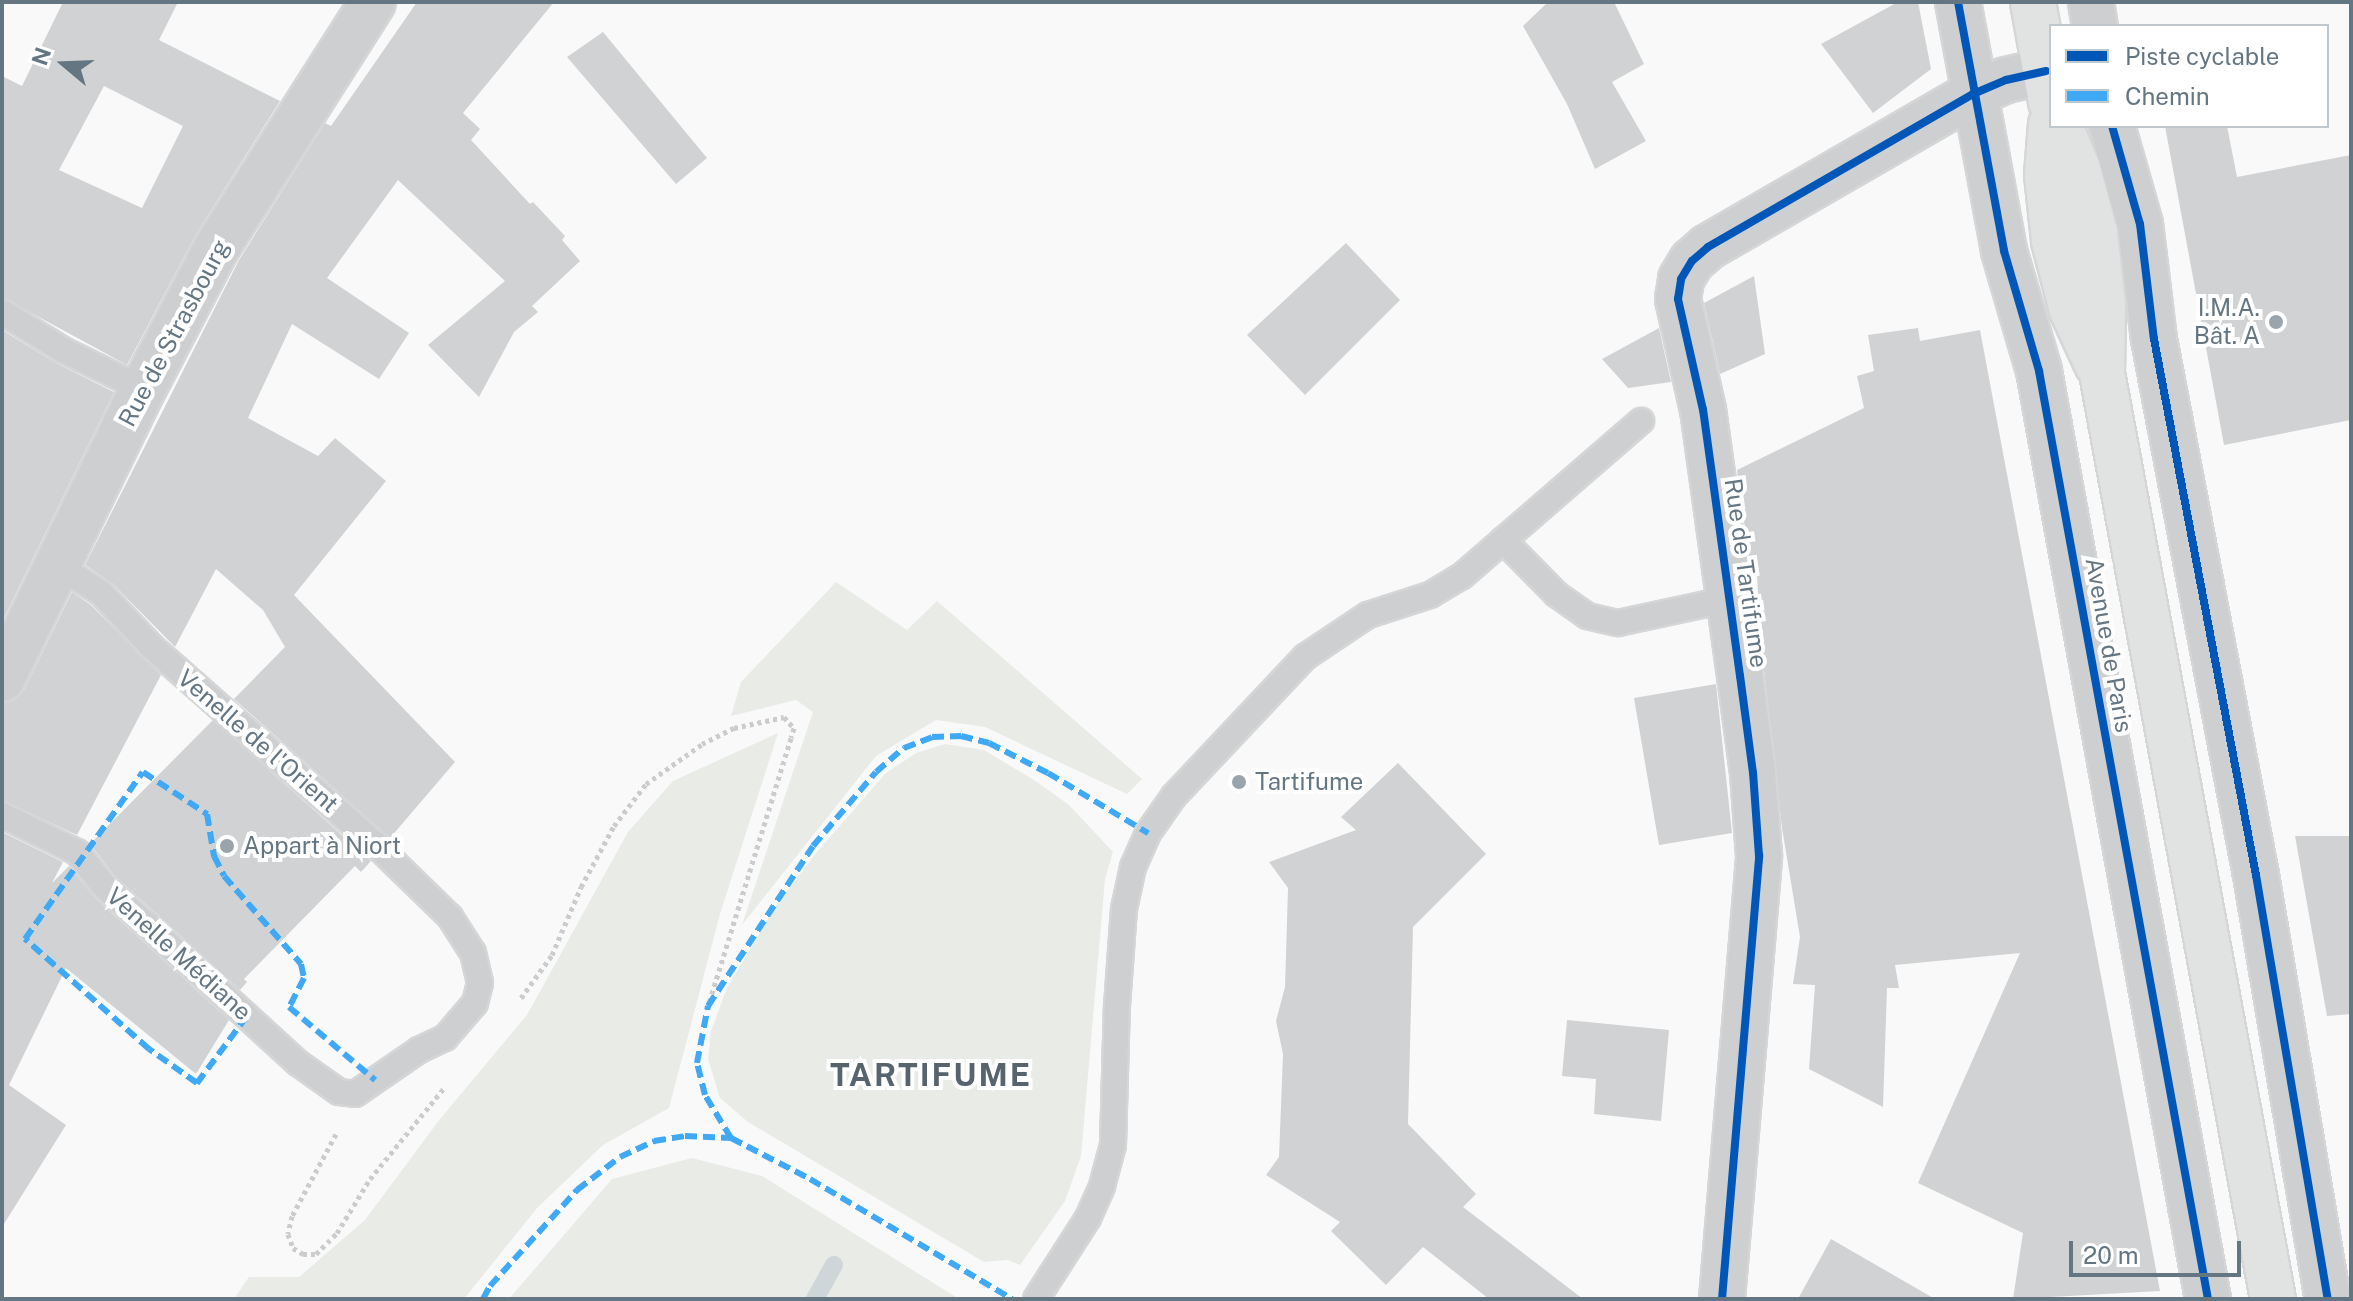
<!DOCTYPE html>
<html>
<head>
<meta charset="utf-8">
<style>
  body { margin:0 }
  #map { position:relative; width:2353px; height:1301px; overflow:hidden; background:#f9f9f9; font-family:"Public Sans",sans-serif }
  div>[style] { position:absolute }
  [style*='--x'] { left:calc(var(--x)*1px); top:calc(var(--y)*1px); width:calc(var(--w)*1px); rotate:calc(var(--a)*1deg) }
  .green>* { inset:0; background:#e8ebe6 }
  .stream>* { height:18px; margin:-9px; padding:0 9px; transform-origin:9px; border-radius:9px; background:#ced6d9 }
  .building>* { inset:0; background:#d0d2d3 }
  .path>* { height:5px; margin-top:-2.5px; transform-origin:0; background:repeating-linear-gradient(90deg,#cbcccd 0 4px,transparent 0 8px) }
  .roads { filter:drop-shadow(2px 0 #d5d6d7) drop-shadow(-2px 0 #d5d6d7) drop-shadow(0 2px #d5d6d7) drop-shadow(0 -2px #d5d6d7) }
  .service>* { height:24px; margin:-12px; padding:0 12px; transform-origin:12px; border-radius:12px; background:#cecfd0 }
  .minor>* { height:44px; margin:-22px; padding:0 22px; transform-origin:22px; border-radius:22px; background:#cecfd0 }
  .tertiary>* { height:44px; margin:-22px; padding:0 22px; transform-origin:22px; border-radius:22px; background:#cecfd0 }
  .secondary>* { height:44px; margin:-22px; padding:0 22px; transform-origin:22px; border-radius:22px; background:#e1e2e2 }
  .quiet>* { height:6px; margin-top:-3px; transform-origin:0; background:repeating-linear-gradient(90deg,#3fa9f5 0 12px,transparent 0 18px) }
  .cycleway>* { height:8px; margin:-4px; padding:0 4px; transform-origin:4px; border-radius:4px; background:#0057b8 }
  .dots>* { width:22px; height:22px; translate:-50% -50%; box-sizing:border-box; border:4px solid #fff; border-radius:50% }
  span { translate:-50% -50%; white-space:nowrap; text-align:center; line-height:1.15; -webkit-text-stroke:8px #fff; paint-order:stroke }
  .poi-label { font-size:24px; color:#657683 }
  .right { translate:-100% -50%; text-align:right }
  .left { translate:0 -50%; text-align:left }
  .street-label { font-size:24px; color:#657683 }
  .district-label { font-size:32px; color:#57646e; font-weight:700; letter-spacing:2px }
  .frame { position:absolute; inset:0; border:4px solid #657683; pointer-events:none }
  .legend { position:absolute; left:2049px; top:24px; width:280px; height:104px; box-sizing:border-box; background:#fff; border:2px solid #c1c8cd; margin:0; padding:10px 14px; list-style:none; font-size:24px; color:#657683 }
  .legend li { display:flex; align-items:center; gap:16px; height:40px }
  .legend b { width:40px; border:2px solid #c1c8cd }
  .north { position:absolute; left:24px; top:24px; width:80px; height:80px; -webkit-text-stroke:6px #fff; paint-order:stroke; rotate:289deg; font-size:22px; font-weight:700; line-height:32px; text-align:center; color:#657683 }
  .north::after { content:''; display:block; margin:auto; width:28px; height:36px; background:#657683; clip-path:polygon(50% 0,100% 100%,50% 72%,0 100%) }
  .scale { position:absolute; left:2069px; top:1241px; width:172px; height:36px; box-sizing:border-box; border:4px solid #657683; border-top:0; padding-left:10px; font-size:24px; line-height:28px; white-space:nowrap; color:#657683; -webkit-text-stroke:6px #fff; paint-order:stroke }
</style>
</head>
<body>
<div id="map">
  <div class="green">
    <div style="clip-path:polygon(836px 582px,907px 630px,937px 601px,1142px 779px,1127px 794px,985px 727px,936px 720px,876px 756px,742px 925px,813px 712px,796px 700px,731px 716px,741px 682px)"></div>
    <div style="clip-path:polygon(778px 733px,720px 914px,669px 1108px,603px 1145px,537px 1208px,464px 1299px,234px 1299px,249px 1277px,299px 1277px,365px 1220px,440px 1119px,527px 1015px,628px 832px,673px 781px)"></div>
    <div style="clip-path:polygon(945px 744px,984px 750px,1037px 782px,1069px 805px,1113px 852px,1105px 879px,1081px 1156px,1065px 1201px,1020px 1265px,1008px 1260px,984px 1262px,748px 1122px,720px 1098px,708px 1059px,711px 1031px,727px 988px,777px 904px,817px 852px,886px 773px,916px 753px)"></div>
    <div style="clip-path:polygon(692px 1158px,762px 1176px,959px 1299px,509px 1299px,612px 1179px)"></div>
  </div>
  <div class="stream">
    <div style="--x:815;--y:1299;--w:39;--a:-61"></div>
  </div>
  <div class="building">
    <div style="clip-path:polygon(evenodd,63px 2px,178px 2px,159px 40px,280px 101px,196px 234px,127px 365px,2px 297px,2px 76px,22px 86px,63px 2px,104px 86px,183px 126px,142px 208px,59px 170px,104px 86px)"></div>
    <div style="clip-path:polygon(417px 2px,554px 2px,463px 113px,480px 129px,471px 140px,530px 204px,533px 202px,565px 236px,562px 240px,580px 261px,532px 306px,518px 292px,538px 312px,514px 332px,479px 397px,428px 345px,505px 281px,398px 180px,327px 278px,409px 333px,379px 379px,292px 324px,248px 418px,318px 456px,335px 438px,386px 481px,294px 595px,455px 762px,390px 838px,234px 699px,285px 647px,263px 610px,216px 569px,175px 647px,112px 583px,85px 565px,239px 260px,325px 123px,331px 126px)"></div>
    <div style="clip-path:polygon(1548px 2px,1614px 2px,1644px 64px,1612px 82px,1646px 141px,1595px 169px,1567px 104px,1523px 26px)"></div>
    <div style="clip-path:polygon(1898px 2px,1918px 2px,1931px 69px,1873px 113px,1821px 44px)"></div>
    <div style="clip-path:polygon(603px 32px,707px 158px,676px 184px,567px 57px)"></div>
    <div style="clip-path:polygon(2165px 126px,2227px 126px,2237px 177px,2351px 155px,2351px 420px,2224px 445px)"></div>
    <div style="clip-path:polygon(1346px 243px,1400px 300px,1305px 395px,1247px 335px)"></div>
    <div style="clip-path:polygon(1754px 276px,1765px 354px,1720px 374px,1704px 303px)"></div>
    <div style="clip-path:polygon(1659px 328px,1671px 382px,1628px 388px,1602px 359px)"></div>
    <div style="clip-path:polygon(1918px 328px,1920px 341px,1980px 330px,2160px 1291px,2013px 1299px,2023px 1233px,1918px 1183px,2020px 953px,1895px 965px,1899px 988px,1887px 988px,1883px 1107px,1809px 1069px,1815px 985px,1793px 984px,1800px 937px,1782px 828px,1760px 635px,1757px 574px,1751px 572px,1737px 470px,1864px 408px,1857px 376px,1874px 371px,1868px 335px)"></div>
    <div style="clip-path:polygon(2px 330px,56px 363px,114px 392px,2px 622px)"></div>
    <div style="clip-path:polygon(72px 592px,91px 605px,161px 675px,77px 835px,2px 800px,2px 704px,15px 700px,24px 690px)"></div>
    <div style="clip-path:polygon(1716px 684px,1732px 833px,1659px 845px,1634px 698px)"></div>
    <div style="clip-path:polygon(213px 720px,371px 861px,361px 872px,355px 866px,244px 979px,247px 982px,240px 990px,114px 875px,90px 844px)"></div>
    <div style="clip-path:polygon(1398px 763px,1486px 854px,1413px 927px,1408px 1124px,1476px 1194px,1463px 1207px,1583px 1299px,1489px 1299px,1423px 1247px,1386px 1285px,1331px 1231px,1340px 1222px,1266px 1175px,1279px 1157px,1283px 1054px,1276px 1021px,1285px 987px,1288px 888px,1269px 862px,1356px 830px,1341px 817px)"></div>
    <div style="clip-path:polygon(2px 832px,63px 862px,52px 883px,69px 866px,93px 896px,229px 1020px,196px 1074px,66px 968px,9px 1085px,66px 1125px,2px 1227px)"></div>
    <div style="clip-path:polygon(2295px 836px,2351px 836px,2351px 1014px,2327px 1016px)"></div>
    <div style="clip-path:polygon(1567px 1020px,1669px 1030px,1661px 1121px,1594px 1114px,1596px 1079px,1562px 1076px)"></div>
    <div style="clip-path:polygon(1831px 1239px,1935px 1299px,1798px 1299px)"></div>
  </div>
  <div class="path">
    <div style="--x:521;--y:998;--w:53;--a:-54.2"></div>
    <div style="--x:552;--y:955;--w:74;--a:-66.9"></div>
    <div style="--x:581;--y:887;--w:69;--a:-61.6"></div>
    <div style="--x:614;--y:826;--w:53;--a:-52.7"></div>
    <div style="--x:646;--y:784;--w:69;--a:-35.5"></div>
    <div style="--x:702;--y:744;--w:36;--a:-27"></div>
    <div style="--x:734;--y:728;--w:51;--a:-12.4"></div>
    <div style="--x:784;--y:717;--w:15;--a:48"></div>
    <div style="--x:794;--y:728;--w:10;--a:107"></div>
    <div style="--x:791;--y:738;--w:281;--a:107.2"></div>
    <div style="--x:336;--y:1134;--w:93;--a:118.2"></div>
    <div style="--x:292;--y:1216;--w:18;--a:103"></div>
    <div style="--x:288;--y:1234;--w:15;--a:70"></div>
    <div style="--x:293;--y:1248;--w:12;--a:31"></div>
    <div style="--x:303;--y:1254;--w:13;--a:0"></div>
    <div style="--x:316;--y:1254;--w:30;--a:-45"></div>
    <div style="--x:337;--y:1233;--w:63;--a:-58.6"></div>
    <div style="--x:370;--y:1179;--w:117;--a:-50.9"></div>
  </div>
  <div class="roads">
    <div class="service">
      <div style="--x:2;--y:312;--w:72;--a:31.9"></div>
      <div style="--x:63;--y:350;--w:89;--a:26"></div>
      <div style="--x:1503;--y:540;--w:76;--a:45.5"></div>
      <div style="--x:1556;--y:594;--w:38;--a:35"></div>
      <div style="--x:1587;--y:616;--w:32;--a:13"></div>
      <div style="--x:1618;--y:623;--w:114;--a:-12.2"></div>
      <div style="--x:2;--y:815;--w:84;--a:26.3"></div>
      <div style="--x:77;--y:852;--w:42;--a:51.8"></div>
      <div style="--x:103;--y:885;--w:264;--a:42.4"></div>
      <div style="--x:298;--y:1063;--w:50;--a:35.3"></div>
      <div style="--x:339;--y:1092;--w:16;--a:7"></div>
      <div style="--x:355;--y:1094;--w:78;--a:-34.5"></div>
      <div style="--x:419;--y:1050;--w:29;--a:-25"></div>
      <div style="--x:445;--y:1038;--w:46;--a:-49.4"></div>
      <div style="--x:475;--y:1003;--w:21;--a:-76"></div>
      <div style="--x:480;--y:983;--w:31;--a:-103"></div>
      <div style="--x:473;--y:953;--w:43;--a:-122.6"></div>
      <div style="--x:450;--y:917;--w:107;--a:-135.8"></div>
      <div style="--x:373;--y:842;--w:296;--a:-138.6"></div>
      <div style="--x:151;--y:646;--w:73;--a:-133.3"></div>
      <div style="--x:101;--y:593;--w:52;--a:-147.5"></div>
      <div style="--x:1036;--y:1299;--w:96;--a:-57.3"></div>
      <div style="--x:1088;--y:1218;--w:35;--a:-66"></div>
      <div style="--x:1102;--y:1186;--w:42;--a:-75"></div>
      <div style="--x:1113;--y:1145;--w:139;--a:-88.4"></div>
      <div style="--x:1117;--y:1006;--w:97;--a:-85.9"></div>
      <div style="--x:1124;--y:909;--w:43;--a:-77.9"></div>
      <div style="--x:1133;--y:867;--w:37;--a:-66"></div>
      <div style="--x:1148;--y:833;--w:45;--a:-54.9"></div>
      <div style="--x:1174;--y:796;--w:191;--a:-46.7"></div>
      <div style="--x:1305;--y:657;--w:76;--a:-33.7"></div>
      <div style="--x:1368;--y:615;--w:65;--a:-17.9"></div>
      <div style="--x:1430;--y:595;--w:37;--a:-31"></div>
      <div style="--x:1462;--y:576;--w:237;--a:-40.9"></div>
    </div>
    <div class="minor">
      <div style="--x:1958;--y:2;--w:253;--a:79.5"></div>
      <div style="--x:2004;--y:251;--w:125;--a:73.7"></div>
      <div style="--x:2039;--y:371;--w:943;--a:79.68"></div>
      <div style="--x:2091;--y:2;--w:24;--a:81"></div>
      <div style="--x:2112;--y:126;--w:102;--a:74.1"></div>
      <div style="--x:2140;--y:224;--w:116;--a:83.1"></div>
      <div style="--x:2154;--y:339;--w:546;--a:79.23"></div>
      <div style="--x:2256;--y:875;--w:430;--a:80.4"></div>
      <div style="--x:1722;--y:1299;--w:445;--a:-85.2"></div>
      <div style="--x:1759;--y:856;--w:83;--a:-94.1"></div>
      <div style="--x:1753;--y:773;--w:98;--a:-97.6"></div>
      <div style="--x:1740;--y:676;--w:269;--a:-97.9"></div>
      <div style="--x:1703;--y:410;--w:114;--a:-102.7"></div>
      <div style="--x:1678;--y:299;--w:20;--a:-81"></div>
      <div style="--x:1681;--y:279;--w:21;--a:-59"></div>
      <div style="--x:1692;--y:261;--w:21;--a:-41"></div>
      <div style="--x:1708;--y:247;--w:306;--a:-30"></div>
      <div style="--x:1973;--y:94;--w:36;--a:-23"></div>
      <div style="--x:2006;--y:80;--w:41;--a:-12.7"></div>
    </div>
    <div class="tertiary">
      <div style="--x:2;--y:679;--w:322;--a:-64.1"></div>
      <div style="--x:143;--y:389;--w:160;--a:-62.5"></div>
      <div style="--x:217;--y:247;--w:290;--a:-57.5"></div>
    </div>
    <div class="secondary">
      <div style="--x:2033;--y:2;--w:102;--a:79.8"></div>
      <div style="--x:2051;--y:124;--w:51;--a:94.5"></div>
      <div style="--x:2047;--y:175;--w:66;--a:83.9"></div>
      <div style="--x:2054;--y:241;--w:71;--a:75.4"></div>
      <div style="--x:2072;--y:310;--w:60;--a:65.2"></div>
      <div style="--x:2060;--y:126;--w:47;--a:67.3"></div>
      <div style="--x:2078;--y:169;--w:66;--a:75.1"></div>
      <div style="--x:2095;--y:233;--w:70;--a:83.5"></div>
      <div style="--x:2103;--y:303;--w:70;--a:90.8"></div>
      <div style="--x:2102;--y:373;--w:942;--a:79.54"></div>
    </div>
  </div>
  <div class="quiet">
    <div style="--x:247;--y:1016;--w:84;--a:126.7"></div>
    <div style="--x:197;--y:1083;--w:59;--a:-144.7"></div>
    <div style="--x:149;--y:1049;--w:166;--a:-138.4"></div>
    <div style="--x:25;--y:939;--w:204;--a:-54.8"></div>
    <div style="--x:143;--y:772;--w:77;--a:33.3"></div>
    <div style="--x:207;--y:814;--w:43;--a:80.5"></div>
    <div style="--x:214;--y:856;--w:22;--a:63"></div>
    <div style="--x:224;--y:876;--w:117;--a:48.8"></div>
    <div style="--x:301;--y:964;--w:14;--a:78"></div>
    <div style="--x:304;--y:978;--w:33;--a:117"></div>
    <div style="--x:289;--y:1007;--w:113;--a:40.3"></div>
    <div style="--x:731;--y:1138;--w:50;--a:-121.2"></div>
    <div style="--x:705;--y:1095;--w:33;--a:-104"></div>
    <div style="--x:697;--y:1063;--w:58;--a:-79.1"></div>
    <div style="--x:708;--y:1006;--w:191;--a:-56.7"></div>
    <div style="--x:813;--y:846;--w:97;--a:-49.6"></div>
    <div style="--x:876;--y:772;--w:37;--a:-41"></div>
    <div style="--x:904;--y:748;--w:30;--a:-21"></div>
    <div style="--x:932;--y:737;--w:29;--a:-2"></div>
    <div style="--x:961;--y:736;--w:29;--a:14"></div>
    <div style="--x:989;--y:743;--w:66;--a:27"></div>
    <div style="--x:1048;--y:773;--w:117;--a:31"></div>
    <div style="--x:483;--y:1299;--w:15;--a:-62"></div>
    <div style="--x:490;--y:1286;--w:130;--a:-47.8"></div>
    <div style="--x:577;--y:1190;--w:54;--a:-37.5"></div>
    <div style="--x:620;--y:1157;--w:38;--a:-25"></div>
    <div style="--x:654;--y:1141;--w:31;--a:-9"></div>
    <div style="--x:685;--y:1136;--w:46;--a:2.5"></div>
    <div style="--x:731;--y:1138;--w:89;--a:27.4"></div>
    <div style="--x:810;--y:1179;--w:235;--a:30.7"></div>
  </div>
  <div class="cycleway">
    <div style="--x:1958;--y:2;--w:253;--a:79.5"></div>
    <div style="--x:2004;--y:251;--w:125;--a:73.7"></div>
    <div style="--x:2039;--y:371;--w:943;--a:79.68"></div>
    <div style="--x:2112;--y:126;--w:102;--a:74.1"></div>
    <div style="--x:2140;--y:224;--w:116;--a:83.1"></div>
    <div style="--x:2154;--y:339;--w:546;--a:79.23"></div>
    <div style="--x:2256;--y:875;--w:430;--a:80.4"></div>
    <div style="--x:1722;--y:1299;--w:445;--a:-85.2"></div>
    <div style="--x:1759;--y:856;--w:83;--a:-94.1"></div>
    <div style="--x:1753;--y:773;--w:98;--a:-97.6"></div>
    <div style="--x:1740;--y:676;--w:269;--a:-97.9"></div>
    <div style="--x:1703;--y:410;--w:114;--a:-102.7"></div>
    <div style="--x:1678;--y:299;--w:20;--a:-81"></div>
    <div style="--x:1681;--y:279;--w:21;--a:-59"></div>
    <div style="--x:1692;--y:261;--w:21;--a:-41"></div>
    <div style="--x:1708;--y:247;--w:306;--a:-30"></div>
    <div style="--x:1973;--y:94;--w:36;--a:-23"></div>
    <div style="--x:2006;--y:80;--w:41;--a:-12.7"></div>
  </div>
  <div class="dots">
    <div style="left:2276px;top:322px;background:#99a4ac"></div>
    <div style="left:1239px;top:782px;background:#99a4ac"></div>
    <div style="left:227px;top:846px;background:#99a4ac"></div>
  </div>
  <div class="poi-label">
    <span class="right" style="left:2260px;top:322px">I.M.A.<br>Bât. A</span>
    <span class="left" style="left:1255px;top:782px">Tartifume</span>
    <span class="left" style="left:243px;top:846px">Appart à Niort</span>
  </div>
  <div class="street-label">
    <span style="left:174px;top:333px;rotate:-62deg">Rue de Strasbourg</span>
    <span style="left:1746px;top:573px;rotate:82deg">Rue de Tartifume</span>
    <span style="left:2109px;top:645px;rotate:80deg">Avenue de Paris</span>
    <span style="left:258px;top:741px;rotate:41deg">Venelle de l'Orient</span>
    <span style="left:179px;top:954px;rotate:42deg">Venelle Médiane</span>
  </div>
  <div class="district-label">
    <span style="left:931px;top:1075px">TARTIFUME</span>
  </div>
  <div class="frame"></div>
  <ul class="legend">
  <li><b style="height:10px;background:#0057b8"></b>Piste cyclable</li>
  <li><b style="height:10px;background:#3fa9f5"></b>Chemin</li>
  </ul>
  <div class="north">N</div>
  <div class="scale">20 m</div>
</div>
</body>
</html>
